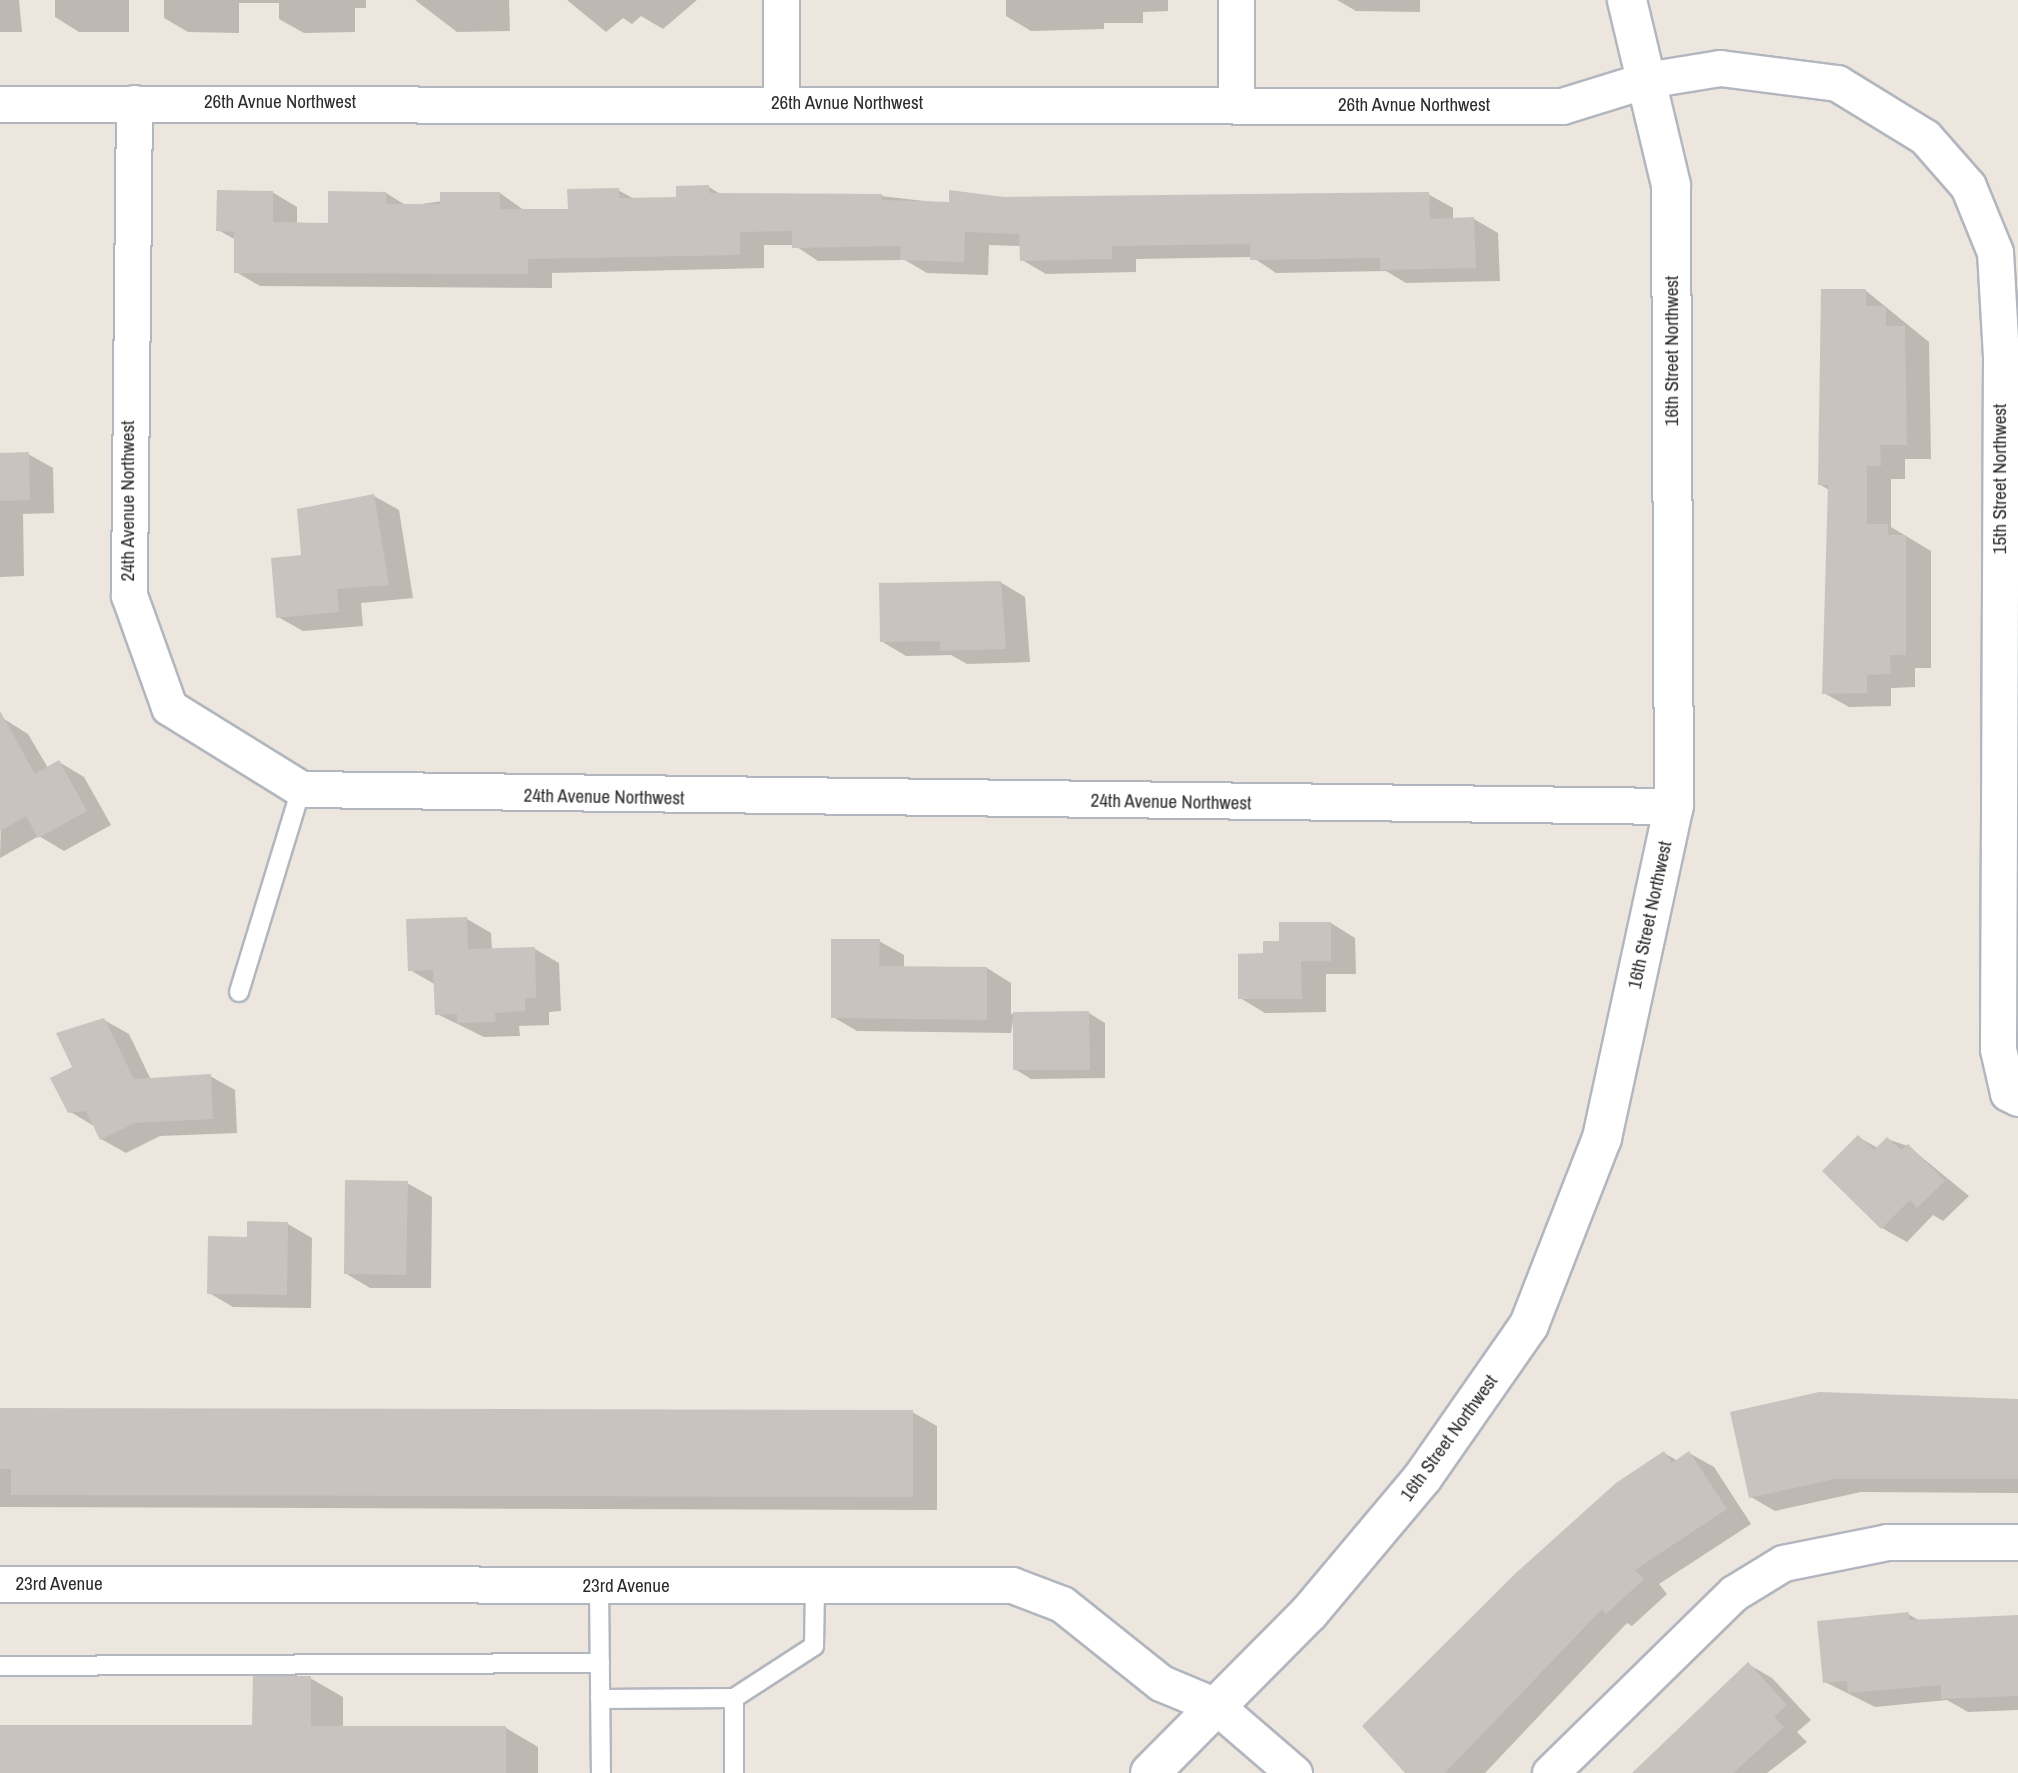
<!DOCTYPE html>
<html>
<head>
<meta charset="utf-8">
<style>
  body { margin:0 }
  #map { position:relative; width:2018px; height:1773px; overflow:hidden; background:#ede6df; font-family:"Archivo Narrow",sans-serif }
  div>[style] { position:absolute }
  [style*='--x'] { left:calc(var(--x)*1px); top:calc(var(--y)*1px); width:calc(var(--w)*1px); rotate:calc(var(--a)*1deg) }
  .shadow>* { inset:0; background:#0003 }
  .building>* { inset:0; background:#c8c3be }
  .roads { filter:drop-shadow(2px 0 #b2b6be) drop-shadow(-2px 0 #b2b6be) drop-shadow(0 2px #b2b6be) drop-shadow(0 -2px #b2b6be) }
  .service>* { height:18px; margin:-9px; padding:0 9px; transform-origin:9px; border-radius:9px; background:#fff }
  .minor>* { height:35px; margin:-17.5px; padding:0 17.5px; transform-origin:17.5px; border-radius:17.5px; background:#fff }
  .tertiary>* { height:38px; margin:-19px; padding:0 19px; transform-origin:19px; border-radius:19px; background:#fff }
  span { translate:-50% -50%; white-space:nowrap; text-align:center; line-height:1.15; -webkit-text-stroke:7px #fff; paint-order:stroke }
  .street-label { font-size:19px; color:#2c2c2c }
</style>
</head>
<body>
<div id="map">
  <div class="shadow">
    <div style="clip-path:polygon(0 0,19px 0,22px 32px,0 32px)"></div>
    <div style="clip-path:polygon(55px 0,129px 0,129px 32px,79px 32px,55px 17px)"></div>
    <div style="clip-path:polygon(164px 0,366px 0,366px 8px,355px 8px,355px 32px,304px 33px,279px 19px,279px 3px,239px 3px,239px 33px,188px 32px,164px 18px)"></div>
    <div style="clip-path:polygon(415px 0,509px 0,510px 31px,457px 32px)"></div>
    <div style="clip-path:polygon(567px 0,697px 0,663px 29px,641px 16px,632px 24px,623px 18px,606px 32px)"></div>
    <div style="clip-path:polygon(1006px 0,1168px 0,1168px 11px,1143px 12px,1143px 23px,1104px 23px,1104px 29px,1031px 31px,1006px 16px)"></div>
    <div style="clip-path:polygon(1337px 0,1420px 0,1420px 12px,1356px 11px)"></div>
    <div style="clip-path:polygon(709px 187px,722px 195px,881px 196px,950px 204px,1428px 194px,1453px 208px,1453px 220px,1474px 219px,1498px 233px,1500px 281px,1406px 283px,1386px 271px,1276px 273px,1252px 257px,1136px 259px,1136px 272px,1046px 274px,1022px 260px,1021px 246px,989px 245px,988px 275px,927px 273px,905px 260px,818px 261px,794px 245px,764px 245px,764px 268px,552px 273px,552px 288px,260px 286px,236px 272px,236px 240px,218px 230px,272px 192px,297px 207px,297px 224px,330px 225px,386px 193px,407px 206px,500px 193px,525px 211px,570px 211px,618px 190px,636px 200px,678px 199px)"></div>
    <div style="clip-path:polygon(1865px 290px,1929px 342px,1931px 459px,1905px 459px,1905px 479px,1891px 479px,1891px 527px,1931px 551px,1931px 668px,1915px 668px,1915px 687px,1891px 688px,1891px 706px,1849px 707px,1824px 693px,1829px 490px,1819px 484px)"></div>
    <div style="clip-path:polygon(28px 454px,53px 468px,54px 513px,23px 514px,24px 576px,0 577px,0 455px)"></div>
    <div style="clip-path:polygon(374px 496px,399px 510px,413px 598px,361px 603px,363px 626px,303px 631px,278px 617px,303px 557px)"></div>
    <div style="clip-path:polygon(1000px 582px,1025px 597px,1030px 662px,967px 664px,951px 655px,906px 656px,881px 641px)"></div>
    <div style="clip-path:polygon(4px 719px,28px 734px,48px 768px,59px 762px,84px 777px,111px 825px,64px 851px,39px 836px,0 858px)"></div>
    <div style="clip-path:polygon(467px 919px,491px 933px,492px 950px,535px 949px,559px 963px,561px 1011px,549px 1012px,549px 1025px,519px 1026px,520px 1036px,484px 1037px,437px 1014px,436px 985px,410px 970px)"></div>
    <div style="clip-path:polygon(1331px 923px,1355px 938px,1356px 974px,1326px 974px,1326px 1012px,1265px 1013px,1240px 998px,1264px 955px)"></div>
    <div style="clip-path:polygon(879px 941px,904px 955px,904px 968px,987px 968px,1011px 983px,1011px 1014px,1089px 1013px,1105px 1023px,1105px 1078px,1031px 1079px,1015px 1069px,1014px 1014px,1011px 1033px,857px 1031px,833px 1017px)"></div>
    <div style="clip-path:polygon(104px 1020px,129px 1034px,151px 1080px,210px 1076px,235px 1090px,237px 1133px,160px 1136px,126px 1153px,101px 1139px,94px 1126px,69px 1111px,75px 1067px)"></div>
    <div style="clip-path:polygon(1858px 1137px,1878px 1148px,1887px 1139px,1908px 1146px,1969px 1196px,1943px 1221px,1933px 1215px,1907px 1242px,1882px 1228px)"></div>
    <div style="clip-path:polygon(407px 1183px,432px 1197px,431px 1288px,370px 1288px,345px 1273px)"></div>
    <div style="clip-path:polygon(288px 1224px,312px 1238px,311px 1308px,233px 1307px,209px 1293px,248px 1238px)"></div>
    <div style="clip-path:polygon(2018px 1400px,2018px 1493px,1861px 1492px,1775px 1511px,1751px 1497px)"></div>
    <div style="clip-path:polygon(0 1410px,912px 1412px,937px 1426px,937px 1510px,0 1507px)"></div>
    <div style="clip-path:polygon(1664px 1453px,1678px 1461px,1689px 1453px,1714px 1467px,1751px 1524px,1659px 1584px,1667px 1594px,1632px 1626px,1627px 1623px,1485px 1773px,1407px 1773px)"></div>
    <div style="clip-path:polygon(1908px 1614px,1920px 1621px,2018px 1620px,2018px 1710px,1968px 1712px,1947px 1700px,1875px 1707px,1825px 1682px)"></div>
    <div style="clip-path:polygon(1748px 1664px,1772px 1678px,1811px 1720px,1797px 1732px,1807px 1742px,1767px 1773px,1636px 1773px)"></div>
    <div style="clip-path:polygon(310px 1678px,343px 1697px,343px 1727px,506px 1728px,538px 1747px,538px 1773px,0 1773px,0 1726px,254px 1726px)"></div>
  </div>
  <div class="building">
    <div style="clip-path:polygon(709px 185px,710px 193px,882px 194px,882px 200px,949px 202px,949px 190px,1004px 197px,1429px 192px,1430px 219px,1474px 217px,1476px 268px,1380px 270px,1380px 258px,1250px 260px,1250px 244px,1112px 246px,1112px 259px,1020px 261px,1019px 234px,965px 232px,964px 262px,900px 260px,901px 246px,792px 248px,792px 231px,740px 232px,740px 255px,528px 259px,528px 274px,234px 273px,234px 232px,216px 231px,217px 190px,273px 191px,273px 222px,328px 223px,328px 191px,386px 192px,386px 204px,440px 204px,440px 192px,500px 192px,500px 209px,568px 209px,567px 189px,619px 188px,619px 198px,676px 197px,676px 186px)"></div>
    <div style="clip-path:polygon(1821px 289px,1866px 289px,1866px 306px,1886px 306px,1886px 326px,1905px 326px,1907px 445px,1880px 445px,1881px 466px,1867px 466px,1867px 524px,1888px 524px,1888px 535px,1906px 535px,1906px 655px,1890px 655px,1891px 674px,1867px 675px,1867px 693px,1822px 694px,1828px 485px,1818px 485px)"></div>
    <div style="clip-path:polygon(29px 452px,30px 500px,0 501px,0 453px)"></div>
    <div style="clip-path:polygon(374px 494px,389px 585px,337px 589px,339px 612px,276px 618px,271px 558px,301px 555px,297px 509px)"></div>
    <div style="clip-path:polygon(1001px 581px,1006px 649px,940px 651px,940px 641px,880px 642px,879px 583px)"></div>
    <div style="clip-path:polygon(0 711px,35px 774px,59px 760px,87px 811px,38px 838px,26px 816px,0 831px)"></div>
    <div style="clip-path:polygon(467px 917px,468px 949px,535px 947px,536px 998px,525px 998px,525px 1011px,495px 1013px,496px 1022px,457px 1023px,457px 1014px,435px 1015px,433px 970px,408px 971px,406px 919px)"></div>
    <div style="clip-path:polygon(1279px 922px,1331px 922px,1331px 961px,1301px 961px,1302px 999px,1238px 999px,1238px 954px,1263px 953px,1263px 941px,1279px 941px)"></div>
    <div style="clip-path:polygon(831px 939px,880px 939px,879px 966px,987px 967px,987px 1020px,831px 1018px)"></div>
    <div style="clip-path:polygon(1089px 1011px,1090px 1070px,1013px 1070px,1013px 1012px)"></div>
    <div style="clip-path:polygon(104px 1018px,134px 1079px,211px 1074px,213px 1119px,135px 1123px,100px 1140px,86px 1111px,68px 1113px,50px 1078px,72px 1067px,56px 1033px)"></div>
    <div style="clip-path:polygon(1858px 1135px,1874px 1150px,1887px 1137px,1901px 1150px,1908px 1144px,1945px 1181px,1917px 1208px,1910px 1200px,1881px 1229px,1822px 1171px)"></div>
    <div style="clip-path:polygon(345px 1180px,408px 1181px,406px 1275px,344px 1274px)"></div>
    <div style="clip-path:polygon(247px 1221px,288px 1222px,287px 1295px,207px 1294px,208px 1236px,247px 1237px)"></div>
    <div style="clip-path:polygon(1819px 1392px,2018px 1399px,2018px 1479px,1835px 1479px,1749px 1498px,1730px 1412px)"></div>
    <div style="clip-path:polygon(0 1408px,913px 1410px,913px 1497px,11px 1495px,11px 1469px,0 1469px)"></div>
    <div style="clip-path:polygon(1664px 1451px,1672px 1463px,1689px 1451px,1727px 1509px,1635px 1570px,1644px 1579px,1606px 1614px,1602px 1609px,1445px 1773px,1405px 1773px,1362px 1726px,1517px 1572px,1616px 1483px)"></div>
    <div style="clip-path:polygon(1909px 1612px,1909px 1620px,2018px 1615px,2018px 1696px,1941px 1699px,1941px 1685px,1848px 1693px,1847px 1681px,1823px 1683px,1817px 1621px)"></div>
    <div style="clip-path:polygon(1748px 1662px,1787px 1705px,1774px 1717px,1784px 1727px,1733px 1773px,1632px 1773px)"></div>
    <div style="clip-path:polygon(253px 1676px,311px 1676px,311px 1726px,506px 1726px,506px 1773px,0 1773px,0 1725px,252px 1725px)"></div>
  </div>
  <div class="roads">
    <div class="service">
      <div style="--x:239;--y:992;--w:212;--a:-73"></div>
      <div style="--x:599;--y:1586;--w:187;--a:89.4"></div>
      <div style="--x:0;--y:1666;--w:600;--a:-0.29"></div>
      <div style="--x:600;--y:1699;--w:134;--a:-0.4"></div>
      <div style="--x:734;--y:1773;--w:75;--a:-90"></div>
      <div style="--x:734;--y:1698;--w:95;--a:-33"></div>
      <div style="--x:814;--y:1646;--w:59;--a:-89"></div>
    </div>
    <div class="minor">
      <div style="--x:781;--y:0;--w:103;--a:90"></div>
      <div style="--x:1236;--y:0;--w:105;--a:90"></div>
      <div style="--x:134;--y:103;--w:492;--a:90.6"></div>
      <div style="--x:129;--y:595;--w:119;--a:70.3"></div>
      <div style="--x:169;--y:707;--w:155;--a:31.8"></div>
      <div style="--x:301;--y:789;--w:1373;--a:0.71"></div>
      <div style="--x:0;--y:104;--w:1562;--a:0.07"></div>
      <div style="--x:1562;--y:106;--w:88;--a:-17.2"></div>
      <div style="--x:1646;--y:80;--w:75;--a:-9.2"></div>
      <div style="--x:1720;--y:68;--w:118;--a:7.3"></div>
      <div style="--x:1837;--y:83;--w:103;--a:31.5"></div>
      <div style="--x:1925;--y:137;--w:65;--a:48.7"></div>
      <div style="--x:1968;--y:186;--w:71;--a:67.8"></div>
      <div style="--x:1995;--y:252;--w:105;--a:86.7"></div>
      <div style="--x:2001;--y:357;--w:692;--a:90.25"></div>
      <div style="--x:1998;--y:1049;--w:45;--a:77.2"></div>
      <div style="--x:2008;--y:1093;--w:11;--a:27"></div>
      <div style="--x:0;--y:1584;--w:1012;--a:0.06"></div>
      <div style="--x:1012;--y:1585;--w:53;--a:20.8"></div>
      <div style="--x:1062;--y:1604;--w:127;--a:38.6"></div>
      <div style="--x:1161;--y:1683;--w:60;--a:22.7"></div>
      <div style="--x:1216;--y:1706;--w:103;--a:40.7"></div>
      <div style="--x:1550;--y:1773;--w:257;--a:-44.4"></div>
      <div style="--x:1734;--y:1593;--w:57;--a:-31.5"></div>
      <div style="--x:1783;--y:1563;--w:106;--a:-11.4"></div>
      <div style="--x:1887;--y:1542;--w:131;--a:0"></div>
    </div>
    <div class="tertiary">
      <div style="--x:1150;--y:1773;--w:226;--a:-45.2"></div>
      <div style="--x:1309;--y:1613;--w:177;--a:-50"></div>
      <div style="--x:1423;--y:1477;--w:185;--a:-55.1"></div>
      <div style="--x:1529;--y:1325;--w:201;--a:-68.7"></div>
      <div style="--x:1602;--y:1138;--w:340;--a:-77.8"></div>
      <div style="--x:1674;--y:806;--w:621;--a:-90.28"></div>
      <div style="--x:1671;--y:185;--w:190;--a:-103.4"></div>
    </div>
  </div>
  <div class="street-label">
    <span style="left:280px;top:102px">26th Avnue Northwest</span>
    <span style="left:847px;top:103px">26th Avnue Northwest</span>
    <span style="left:1414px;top:105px">26th Avnue Northwest</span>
    <span style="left:1672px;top:351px;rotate:-90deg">16th Street Northwest</span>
    <span style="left:2000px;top:479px;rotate:-90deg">15th Street Northwest</span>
    <span style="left:128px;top:501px;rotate:-90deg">24th Avenue Northwest</span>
    <span style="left:604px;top:797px;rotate:1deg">24th Avenue Northwest</span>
    <span style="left:1171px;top:802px;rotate:1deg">24th Avenue Northwest</span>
    <span style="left:1650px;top:915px;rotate:-78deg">16th Street Northwest</span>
    <span style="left:1449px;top:1438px;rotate:-54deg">16th Street Northwest</span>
    <span style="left:59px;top:1584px">23rd Avenue</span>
    <span style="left:626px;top:1586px">23rd Avenue</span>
  </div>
</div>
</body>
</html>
